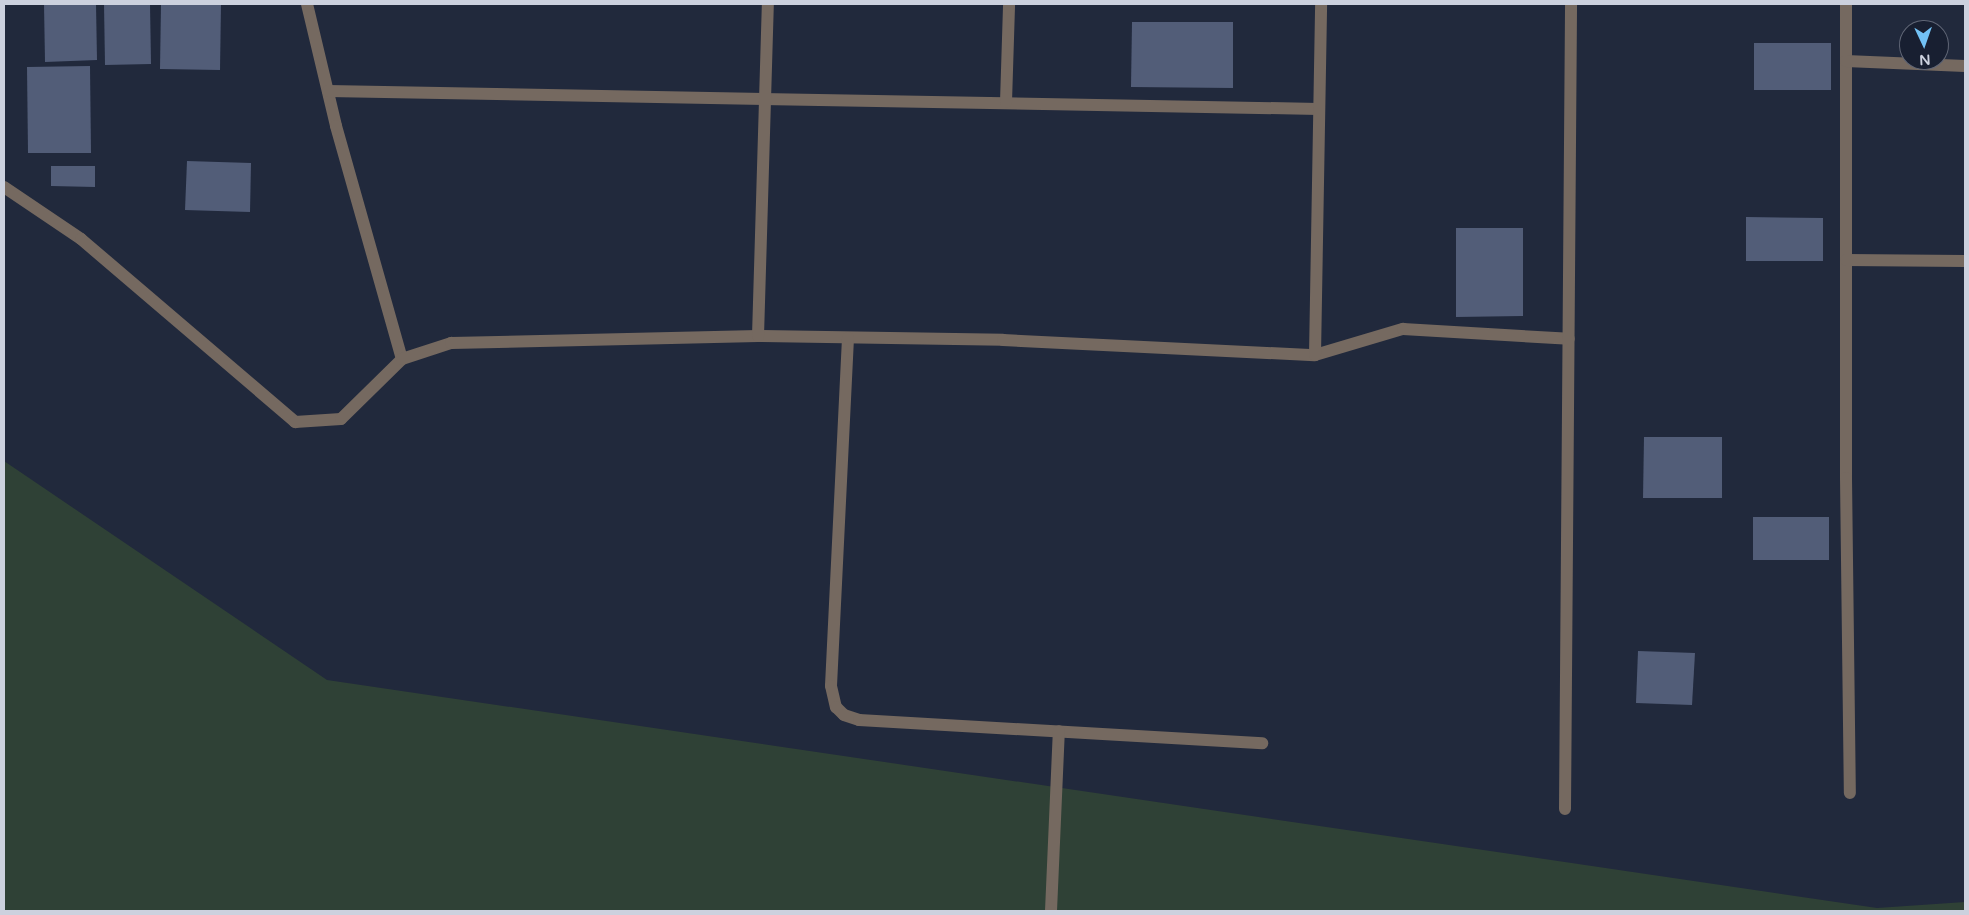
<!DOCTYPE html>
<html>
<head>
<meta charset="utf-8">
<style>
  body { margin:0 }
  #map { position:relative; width:1969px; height:915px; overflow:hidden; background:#21293c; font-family:"Varela Round",sans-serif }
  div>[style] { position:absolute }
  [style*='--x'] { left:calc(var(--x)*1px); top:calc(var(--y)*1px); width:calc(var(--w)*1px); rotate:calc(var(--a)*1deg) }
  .green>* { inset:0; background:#2f4136 }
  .building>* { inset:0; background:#525d78 }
  .minor>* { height:12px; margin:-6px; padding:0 6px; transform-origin:6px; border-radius:6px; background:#756960 }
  span { translate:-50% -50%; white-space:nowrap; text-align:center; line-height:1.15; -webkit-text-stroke:4px #181f31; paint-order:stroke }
  .frame { position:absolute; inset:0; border:5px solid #ccd1de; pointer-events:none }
  .north { position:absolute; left:1899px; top:20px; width:50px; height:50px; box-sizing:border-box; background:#181f31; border:1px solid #606676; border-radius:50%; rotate:177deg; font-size:14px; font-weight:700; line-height:20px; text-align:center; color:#ccd1de }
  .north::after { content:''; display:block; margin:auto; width:18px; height:22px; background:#72c1f5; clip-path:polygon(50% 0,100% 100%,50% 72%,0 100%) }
</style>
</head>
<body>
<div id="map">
  <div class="green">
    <div style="clip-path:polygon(4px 461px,327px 680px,1877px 908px,1965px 902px,1965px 911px,4px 911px)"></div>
  </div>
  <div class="building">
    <div style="clip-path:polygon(44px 4px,96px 4px,97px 60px,45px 62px)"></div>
    <div style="clip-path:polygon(104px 4px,150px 4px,151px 64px,105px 65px)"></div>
    <div style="clip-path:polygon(161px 4px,221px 4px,220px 70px,160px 69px)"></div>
    <div style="clip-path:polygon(1132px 22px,1233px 22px,1233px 88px,1131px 87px)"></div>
    <div style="clip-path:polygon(1754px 43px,1831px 43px,1831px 90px,1754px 90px)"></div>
    <div style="clip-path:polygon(90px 66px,91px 153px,28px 153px,27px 67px)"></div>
    <div style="clip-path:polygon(187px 161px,251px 163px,250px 212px,185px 210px)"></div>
    <div style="clip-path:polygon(51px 166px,95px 166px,95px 187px,51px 186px)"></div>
    <div style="clip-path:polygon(1746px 217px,1823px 218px,1823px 261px,1746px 261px)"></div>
    <div style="clip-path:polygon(1456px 228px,1523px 228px,1523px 316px,1456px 317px)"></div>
    <div style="clip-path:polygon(1644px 437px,1722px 437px,1722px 498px,1643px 498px)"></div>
    <div style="clip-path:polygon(1753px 517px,1829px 517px,1829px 560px,1753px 560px)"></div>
    <div style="clip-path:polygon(1638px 651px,1695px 653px,1692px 705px,1636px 703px)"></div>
  </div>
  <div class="minor">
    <div style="--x:307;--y:4;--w:125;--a:76.6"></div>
    <div style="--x:336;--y:126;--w:242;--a:74.2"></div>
    <div style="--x:1846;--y:4;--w:474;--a:90"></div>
    <div style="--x:1846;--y:478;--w:315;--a:89.3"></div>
    <div style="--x:1846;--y:61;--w:119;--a:2.4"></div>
    <div style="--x:328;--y:91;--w:991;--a:1.04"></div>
    <div style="--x:1006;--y:102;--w:98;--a:-88.2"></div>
    <div style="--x:4;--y:187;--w:93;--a:34"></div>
    <div style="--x:81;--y:239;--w:282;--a:40.5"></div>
    <div style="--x:295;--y:422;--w:46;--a:-3.7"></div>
    <div style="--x:341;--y:419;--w:86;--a:-44.5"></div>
    <div style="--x:402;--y:359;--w:52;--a:-18.1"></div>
    <div style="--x:451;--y:343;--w:307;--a:-1.3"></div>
    <div style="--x:758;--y:336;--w:245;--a:0.9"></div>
    <div style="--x:1003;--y:340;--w:312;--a:2.8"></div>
    <div style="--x:1315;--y:355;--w:92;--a:-16.5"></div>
    <div style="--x:1403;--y:329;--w:166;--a:3.4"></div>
    <div style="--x:1846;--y:260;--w:119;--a:0.5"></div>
    <div style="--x:758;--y:336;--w:332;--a:-88.3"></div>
    <div style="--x:848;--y:338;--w:348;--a:92.8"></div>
    <div style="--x:831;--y:686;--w:22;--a:77"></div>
    <div style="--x:836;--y:707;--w:11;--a:45"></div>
    <div style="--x:844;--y:715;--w:16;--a:18"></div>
    <div style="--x:859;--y:720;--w:404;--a:3.3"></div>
    <div style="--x:1315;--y:355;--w:351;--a:-89"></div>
    <div style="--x:1565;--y:809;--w:805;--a:-89.57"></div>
    <div style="--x:1051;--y:911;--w:180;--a:-87.5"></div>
  </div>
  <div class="frame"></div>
  <div class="north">N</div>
</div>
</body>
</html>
